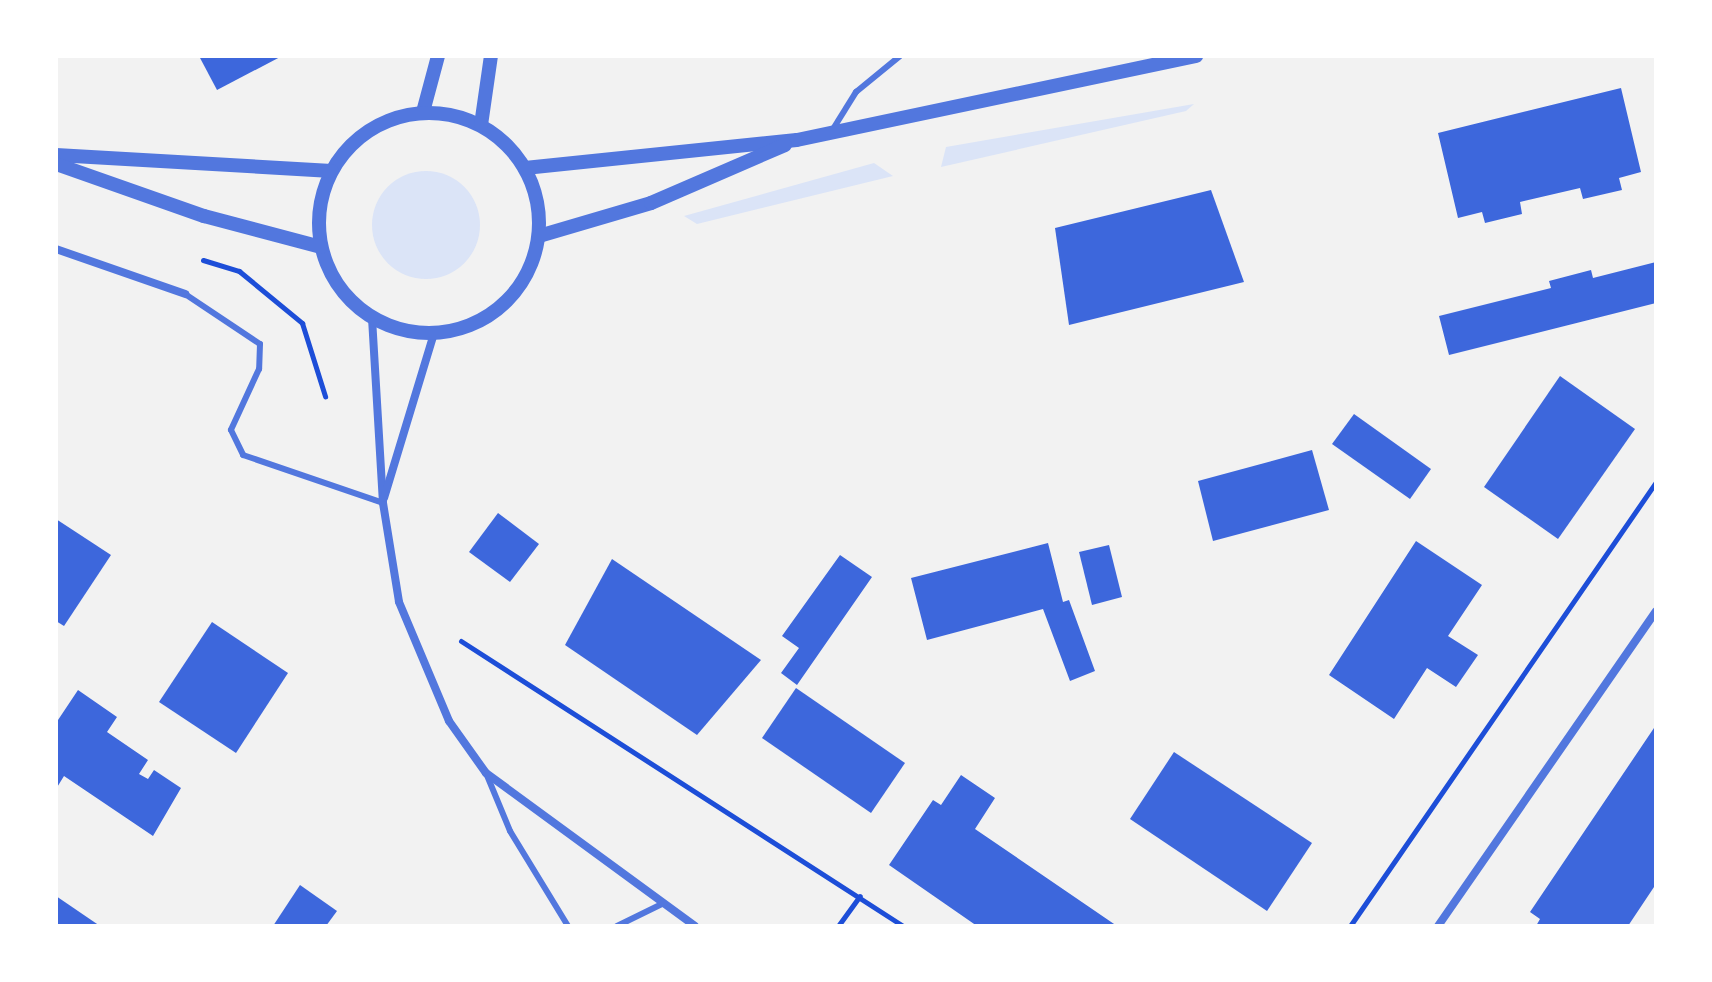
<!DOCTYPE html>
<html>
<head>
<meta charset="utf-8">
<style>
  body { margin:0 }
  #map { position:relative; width:1712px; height:982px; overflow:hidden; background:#f2f2f2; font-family:Quicksand,sans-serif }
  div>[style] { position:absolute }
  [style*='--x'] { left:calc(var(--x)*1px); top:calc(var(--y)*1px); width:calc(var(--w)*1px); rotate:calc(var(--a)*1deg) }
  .green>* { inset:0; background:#dbe4f7 }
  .round { border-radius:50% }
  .building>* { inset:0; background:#3d67dc }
  .path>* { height:5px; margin:-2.5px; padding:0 2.5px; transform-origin:2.5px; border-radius:2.5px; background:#1d4ed8 }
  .service>* { height:6px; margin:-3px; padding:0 3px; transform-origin:3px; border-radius:3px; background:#5277de }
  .minor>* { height:8px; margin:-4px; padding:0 4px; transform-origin:4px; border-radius:4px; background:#5277de }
  .tertiary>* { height:14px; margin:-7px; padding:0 7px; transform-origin:7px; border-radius:7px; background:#5277de }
  .tertiary>.ring { margin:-7px; padding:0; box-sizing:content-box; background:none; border:14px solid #5277de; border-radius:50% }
  span { translate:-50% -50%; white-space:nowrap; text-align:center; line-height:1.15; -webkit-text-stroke:8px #fff; paint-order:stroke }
  .frame { position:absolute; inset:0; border:58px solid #fff; pointer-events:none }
</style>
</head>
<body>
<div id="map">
  <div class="green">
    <div style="clip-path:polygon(1194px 104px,1186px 111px,941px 167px,946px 147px)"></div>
    <div style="clip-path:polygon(874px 163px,893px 176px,697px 224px,684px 216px)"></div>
    <div class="round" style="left:372px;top:171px;width:108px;height:108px"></div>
  </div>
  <div class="building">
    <div style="clip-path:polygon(199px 56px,282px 56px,217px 90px)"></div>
    <div style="clip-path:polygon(1621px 88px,1641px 172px,1619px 178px,1622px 190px,1583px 199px,1580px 188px,1520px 202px,1522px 214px,1485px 223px,1482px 212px,1458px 218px,1438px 133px)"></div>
    <div style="clip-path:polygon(1211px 190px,1244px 282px,1069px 325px,1055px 228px)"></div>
    <div style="clip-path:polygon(1656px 262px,1656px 303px,1449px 355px,1439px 316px,1551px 288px,1549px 281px,1591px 270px,1593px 278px)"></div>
    <div style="clip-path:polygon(1560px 376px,1635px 429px,1558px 539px,1484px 487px)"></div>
    <div style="clip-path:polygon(1354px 414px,1431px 469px,1410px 499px,1332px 444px)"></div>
    <div style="clip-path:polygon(1312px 450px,1329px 510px,1213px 541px,1198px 481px)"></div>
    <div style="clip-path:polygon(498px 513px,539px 544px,510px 582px,469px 552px)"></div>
    <div style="clip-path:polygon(56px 519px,111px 555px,64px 626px,56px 621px)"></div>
    <div style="clip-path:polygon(1416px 541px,1482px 585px,1448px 636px,1478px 655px,1456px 687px,1427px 668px,1394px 719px,1329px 675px)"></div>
    <div style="clip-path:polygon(1048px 543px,1063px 602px,1069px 600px,1095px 671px,1070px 681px,1043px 609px,927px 640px,911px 578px)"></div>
    <div style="clip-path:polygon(1109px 545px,1122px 597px,1092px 605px,1079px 552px)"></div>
    <div style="clip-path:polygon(840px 555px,872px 577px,797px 685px,781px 673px,799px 648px,782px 636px)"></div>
    <div style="clip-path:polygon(612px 559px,761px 660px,697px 735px,565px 645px)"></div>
    <div style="clip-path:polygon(212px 622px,288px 673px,236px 753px,159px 702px)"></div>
    <div style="clip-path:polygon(796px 688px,905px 763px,871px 813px,762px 738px)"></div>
    <div style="clip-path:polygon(78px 690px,117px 717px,107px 732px,148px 760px,139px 774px,148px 779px,154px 770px,181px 788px,153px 836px,64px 776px,56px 789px,56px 723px)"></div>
    <div style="clip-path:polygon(1656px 725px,1656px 884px,1628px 926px,1536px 926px,1540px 919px,1530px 912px)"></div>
    <div style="clip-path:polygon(1174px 752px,1312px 843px,1267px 911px,1130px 819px)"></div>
    <div style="clip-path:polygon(961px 775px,995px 798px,975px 829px,1117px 926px,977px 926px,889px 865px,933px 800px,941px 805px)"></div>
    <div style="clip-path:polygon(300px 885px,337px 911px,326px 926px,273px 926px)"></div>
    <div style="clip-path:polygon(56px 896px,100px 926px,56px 926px)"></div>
  </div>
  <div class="path">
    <div style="--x:203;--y:260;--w:38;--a:17"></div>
    <div style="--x:239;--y:271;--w:82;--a:39.5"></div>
    <div style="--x:302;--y:323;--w:77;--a:72.5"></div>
    <div style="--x:461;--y:641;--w:526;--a:32.81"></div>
    <div style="--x:838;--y:926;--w:37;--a:-54"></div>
    <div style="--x:1350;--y:926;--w:539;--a:-55.43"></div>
  </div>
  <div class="service">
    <div style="--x:833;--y:129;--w:44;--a:-58.1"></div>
    <div style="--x:856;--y:92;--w:57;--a:-39.3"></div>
    <div style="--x:185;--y:294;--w:90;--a:33.7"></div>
    <div style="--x:260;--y:344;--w:25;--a:92"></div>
    <div style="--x:259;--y:369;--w:67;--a:114.7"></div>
    <div style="--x:231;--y:430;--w:28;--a:64"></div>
    <div style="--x:243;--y:455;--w:148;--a:18.9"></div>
    <div style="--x:486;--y:773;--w:63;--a:67.5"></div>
    <div style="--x:510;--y:831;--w:111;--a:58.6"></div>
    <div style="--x:617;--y:926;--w:50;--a:-26.1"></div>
  </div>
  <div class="minor">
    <div style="--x:56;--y:249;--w:137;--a:19.2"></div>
    <div style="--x:372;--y:318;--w:185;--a:86.6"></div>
    <div style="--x:383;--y:503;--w:100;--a:80.8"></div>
    <div style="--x:399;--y:602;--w:129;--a:67.2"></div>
    <div style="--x:449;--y:721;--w:64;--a:54.6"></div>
    <div style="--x:486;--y:773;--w:259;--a:36.2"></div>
    <div style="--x:384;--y:498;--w:172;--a:-73.1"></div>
    <div style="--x:1438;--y:926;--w:383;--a:-55.3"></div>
  </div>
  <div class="tertiary">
    <div style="--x:423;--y:112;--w:58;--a:-75"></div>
    <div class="ring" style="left:319px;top:113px;width:206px;height:206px"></div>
    <div style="--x:481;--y:125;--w:70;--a:-81.8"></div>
    <div style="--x:56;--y:155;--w:276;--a:3.3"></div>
    <div style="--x:56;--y:164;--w:157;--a:19.4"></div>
    <div style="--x:204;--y:216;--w:121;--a:14.8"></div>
    <div style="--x:525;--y:168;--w:273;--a:-5.9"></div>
    <div style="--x:797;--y:140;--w:408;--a:-11.9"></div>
    <div style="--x:539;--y:236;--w:117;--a:-16.4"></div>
    <div style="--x:651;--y:203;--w:146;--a:-23.4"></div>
  </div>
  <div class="frame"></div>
</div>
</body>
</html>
